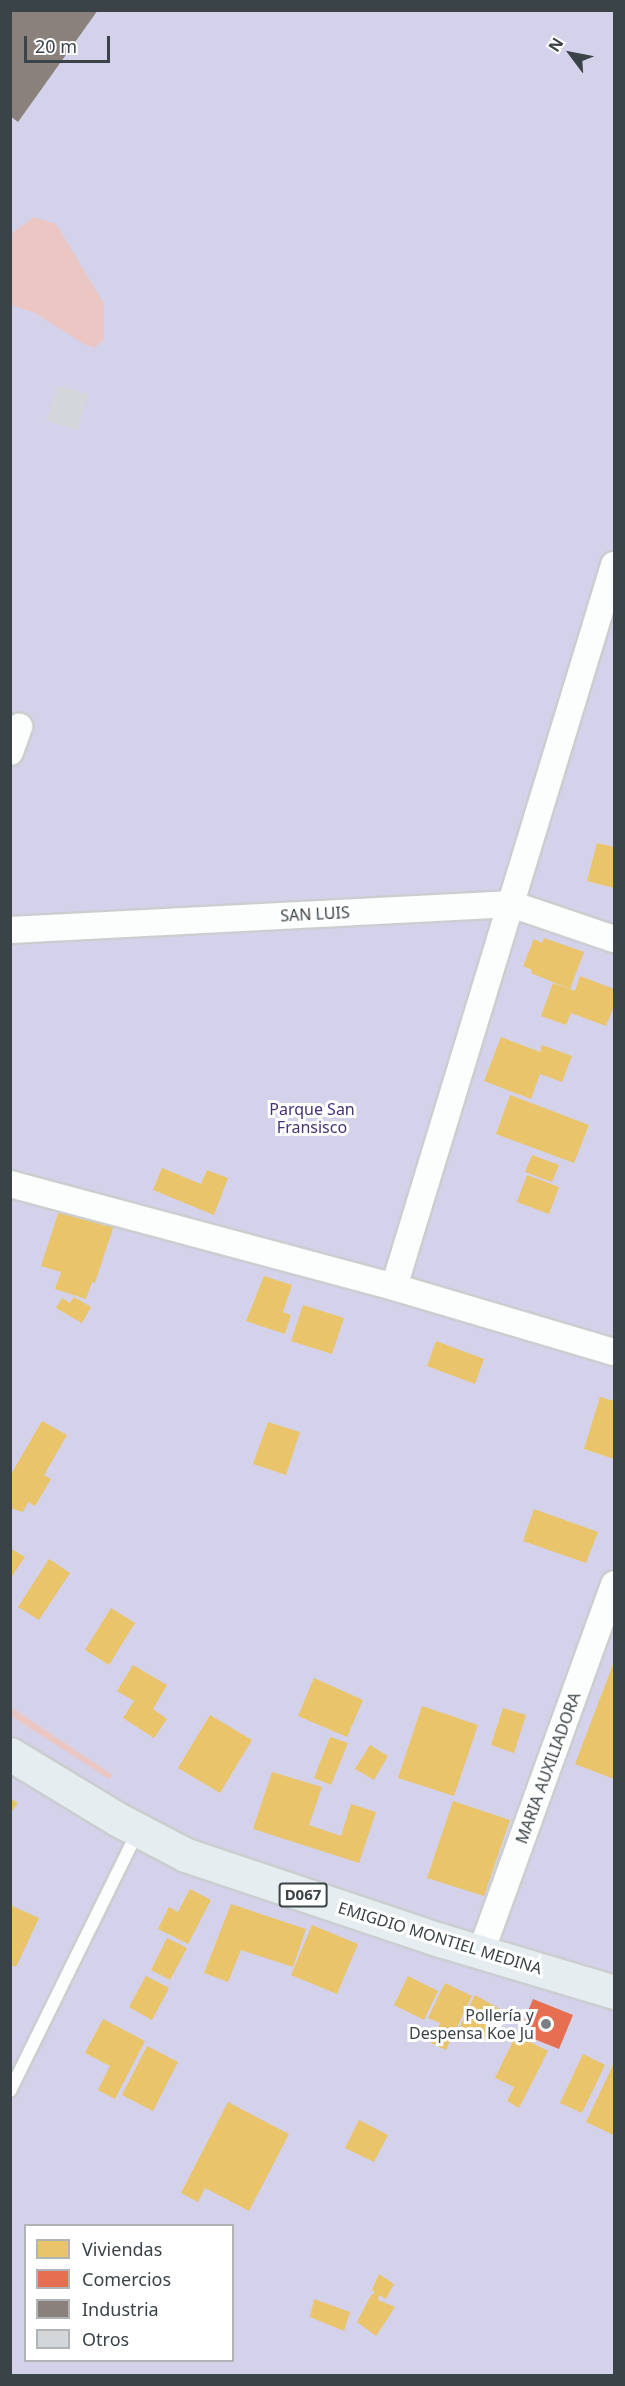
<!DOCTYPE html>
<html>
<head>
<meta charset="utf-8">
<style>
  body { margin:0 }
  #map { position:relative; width:625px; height:2386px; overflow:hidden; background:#eef0f2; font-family:"Noto Sans",sans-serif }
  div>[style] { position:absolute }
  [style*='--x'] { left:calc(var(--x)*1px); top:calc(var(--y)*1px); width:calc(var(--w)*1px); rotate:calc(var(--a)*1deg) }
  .green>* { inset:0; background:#d4d2ea }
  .water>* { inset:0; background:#ebc6c3 }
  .homes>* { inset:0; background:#e9c46a }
  .shops>* { inset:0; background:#e76f51 }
  .industry>* { inset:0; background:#8a817c }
  .building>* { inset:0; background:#d3d7d9 }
  .roads { filter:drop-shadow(2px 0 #cbced0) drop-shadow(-2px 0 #cbced0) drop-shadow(0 2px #cbced0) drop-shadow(0 -2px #cbced0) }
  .service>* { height:12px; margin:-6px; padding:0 6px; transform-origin:6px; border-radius:6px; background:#fcfdfd }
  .minor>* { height:26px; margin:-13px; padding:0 13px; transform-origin:13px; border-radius:13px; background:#fcfdfd }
  .primary>* { height:33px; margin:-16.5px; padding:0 16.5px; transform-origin:16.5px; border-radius:16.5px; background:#e6edf1 }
  .dots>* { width:16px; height:16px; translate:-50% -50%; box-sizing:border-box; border:3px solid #fff; border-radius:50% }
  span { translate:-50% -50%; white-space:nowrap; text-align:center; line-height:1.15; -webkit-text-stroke:6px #fff; paint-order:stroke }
  .shield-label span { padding:2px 4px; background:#fff; border:2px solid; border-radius:4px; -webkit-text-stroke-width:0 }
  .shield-label { font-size:15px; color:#3a4448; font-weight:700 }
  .street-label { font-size:16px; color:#3a4448 }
  .park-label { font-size:16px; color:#463275 }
  .poi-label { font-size:16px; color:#3a4448 }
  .right { translate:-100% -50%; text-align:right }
  .frame { position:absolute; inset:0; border:12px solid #3a4448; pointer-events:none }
  .legend { position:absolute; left:24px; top:2224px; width:210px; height:138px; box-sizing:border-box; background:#fff; border:2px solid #b0b4b6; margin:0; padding:8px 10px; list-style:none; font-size:18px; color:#3a4448 }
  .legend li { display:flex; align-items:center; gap:12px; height:30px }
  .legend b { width:30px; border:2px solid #b0b4b6 }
  .north { position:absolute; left:541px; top:24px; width:60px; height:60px; -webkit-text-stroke:4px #fff; paint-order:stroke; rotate:302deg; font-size:16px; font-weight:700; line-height:24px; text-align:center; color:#3a4448 }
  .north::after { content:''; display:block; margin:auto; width:21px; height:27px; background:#3a4448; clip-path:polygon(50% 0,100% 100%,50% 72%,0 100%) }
  .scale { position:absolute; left:24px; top:36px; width:86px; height:27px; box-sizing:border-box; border:3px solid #3a4448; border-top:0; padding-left:8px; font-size:18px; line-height:21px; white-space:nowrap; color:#3a4448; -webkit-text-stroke:4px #fff; paint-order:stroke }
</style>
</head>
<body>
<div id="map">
  <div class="green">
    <div style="clip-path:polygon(evenodd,11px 11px,614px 11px,614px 2375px,11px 2376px,11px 11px,26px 2226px,232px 2226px,232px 2360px,26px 2360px,26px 2226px)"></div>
  </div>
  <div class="water">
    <div style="clip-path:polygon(34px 217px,56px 224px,104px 304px,104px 339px,95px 348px,84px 344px,35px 313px,11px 305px,11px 234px)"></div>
    <div style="clip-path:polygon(11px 1707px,78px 1752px,113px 1775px,109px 1779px,11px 1716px)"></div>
  </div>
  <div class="homes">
    <div style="clip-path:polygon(597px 843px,614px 847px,614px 888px,587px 881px)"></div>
    <div style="clip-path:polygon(544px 938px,584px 952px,570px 989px,531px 973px,532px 970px,523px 966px,534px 939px,542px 943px)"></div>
    <div style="clip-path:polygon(580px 976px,614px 989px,614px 1006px,606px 1026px,571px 1013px,566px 1025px,541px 1016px,553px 983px,575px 991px)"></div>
    <div style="clip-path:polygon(501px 1037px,540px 1052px,542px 1045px,572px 1056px,562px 1082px,540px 1074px,531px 1099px,484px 1081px)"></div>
    <div style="clip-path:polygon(510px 1095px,589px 1125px,574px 1163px,496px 1134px)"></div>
    <div style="clip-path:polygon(532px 1155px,559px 1165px,552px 1182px,525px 1172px)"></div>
    <div style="clip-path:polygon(162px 1168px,201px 1184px,207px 1170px,228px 1178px,214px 1215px,153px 1190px)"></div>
    <div style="clip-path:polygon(527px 1175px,559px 1187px,549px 1214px,517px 1202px)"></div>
    <div style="clip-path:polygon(60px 1208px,114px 1225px,95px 1283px,92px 1282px,86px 1299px,55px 1289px,61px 1272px,41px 1266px)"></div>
    <div style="clip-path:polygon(264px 1276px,292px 1285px,283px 1312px,291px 1315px,285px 1334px,246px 1321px)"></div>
    <div style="clip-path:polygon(74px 1297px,91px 1307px,82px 1323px,56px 1308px,62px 1298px,70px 1303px)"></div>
    <div style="clip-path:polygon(303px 1305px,344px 1318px,332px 1354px,291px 1341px)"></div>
    <div style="clip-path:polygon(436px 1341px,484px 1359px,475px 1384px,427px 1366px)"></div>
    <div style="clip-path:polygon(600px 1397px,614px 1401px,614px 1459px,584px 1449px)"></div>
    <div style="clip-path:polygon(42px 1421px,67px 1435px,44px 1475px,51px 1479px,35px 1506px,28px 1502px,23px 1512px,10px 1508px,10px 1476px)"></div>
    <div style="clip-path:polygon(268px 1422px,300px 1432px,286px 1475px,253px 1464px)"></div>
    <div style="clip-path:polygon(534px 1509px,598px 1532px,586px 1563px,523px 1541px)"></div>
    <div style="clip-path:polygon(10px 1548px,25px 1557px,10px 1579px)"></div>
    <div style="clip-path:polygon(49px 1559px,70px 1573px,39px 1620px,18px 1607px)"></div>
    <div style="clip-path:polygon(111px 1608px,135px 1623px,109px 1665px,85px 1650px)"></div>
    <div style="clip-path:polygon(614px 1662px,614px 1779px,575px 1764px)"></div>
    <div style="clip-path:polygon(133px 1665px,167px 1685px,153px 1709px,167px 1719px,154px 1738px,123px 1718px,134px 1701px,117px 1691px)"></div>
    <div style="clip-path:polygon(314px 1678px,363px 1700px,347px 1737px,298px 1716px)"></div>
    <div style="clip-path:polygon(422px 1706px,478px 1725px,454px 1796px,398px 1778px)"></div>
    <div style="clip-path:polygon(503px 1708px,526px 1715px,514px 1753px,491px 1745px)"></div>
    <div style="clip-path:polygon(210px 1715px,252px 1740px,220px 1793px,178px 1768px)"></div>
    <div style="clip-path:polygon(330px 1737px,348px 1743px,331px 1785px,314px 1778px)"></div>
    <div style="clip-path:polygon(370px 1745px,388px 1756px,374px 1780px,355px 1769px)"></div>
    <div style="clip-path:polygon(272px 1772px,322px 1787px,309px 1825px,341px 1836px,351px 1804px,376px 1812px,359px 1863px,253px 1829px)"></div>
    <div style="clip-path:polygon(10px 1798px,18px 1803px,10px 1814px)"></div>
    <div style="clip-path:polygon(453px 1801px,510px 1820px,484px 1896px,427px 1878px)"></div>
    <div style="clip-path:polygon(190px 1889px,211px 1900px,188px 1944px,158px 1929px,169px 1907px,178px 1912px)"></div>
    <div style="clip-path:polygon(231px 1904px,306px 1929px,293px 1967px,241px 1950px,228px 1982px,204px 1973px)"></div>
    <div style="clip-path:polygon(10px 1905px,39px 1918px,16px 1967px,10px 1965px)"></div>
    <div style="clip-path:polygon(312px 1925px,358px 1944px,337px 1994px,291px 1975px)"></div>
    <div style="clip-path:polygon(167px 1938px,187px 1948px,170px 1980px,151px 1970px)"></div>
    <div style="clip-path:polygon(146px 1976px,169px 1988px,152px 2020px,129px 2007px)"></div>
    <div style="clip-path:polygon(408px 1976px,438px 1991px,424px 2020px,394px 2005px)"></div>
    <div style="clip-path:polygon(445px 1983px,472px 1996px,446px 2050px,431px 2043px,440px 2023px,428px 2018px)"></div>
    <div style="clip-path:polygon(475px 1995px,500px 2009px,485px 2039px,460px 2026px)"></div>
    <div style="clip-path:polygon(103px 2019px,145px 2041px,115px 2099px,98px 2090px,110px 2066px,85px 2053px)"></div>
    <div style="clip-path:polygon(516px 2035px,548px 2051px,519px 2108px,507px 2101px,514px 2087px,495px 2078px)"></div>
    <div style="clip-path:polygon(147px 2046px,178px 2062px,153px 2111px,122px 2095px)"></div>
    <div style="clip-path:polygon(583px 2054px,605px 2065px,582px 2113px,560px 2103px)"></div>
    <div style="clip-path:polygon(614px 2063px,614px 2135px,586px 2122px)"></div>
    <div style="clip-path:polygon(228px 2102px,289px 2134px,249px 2211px,205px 2188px,198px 2202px,181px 2193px)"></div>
    <div style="clip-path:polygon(359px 2120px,388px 2135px,374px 2162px,345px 2148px)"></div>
    <div style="clip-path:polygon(379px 2274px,394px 2284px,386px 2299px,379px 2295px,378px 2300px,395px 2307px,376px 2336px,357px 2322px,371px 2295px,375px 2293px,372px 2290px)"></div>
    <div style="clip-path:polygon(314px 2299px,350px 2312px,344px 2331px,310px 2317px)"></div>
  </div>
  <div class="shops">
    <div style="clip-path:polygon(533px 1999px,573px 2015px,559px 2049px,519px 2033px)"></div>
  </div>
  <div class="industry">
    <div style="clip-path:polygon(10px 10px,98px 10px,18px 122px,10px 116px)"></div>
  </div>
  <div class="building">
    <div style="clip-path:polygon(57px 386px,88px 394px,77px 430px,47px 421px)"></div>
  </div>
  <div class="roads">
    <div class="service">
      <div style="--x:10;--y:2091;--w:290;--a:-63.8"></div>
    </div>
    <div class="minor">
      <div style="--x:10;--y:752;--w:27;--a:-70"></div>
      <div style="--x:10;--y:930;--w:502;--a:-2.97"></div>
      <div style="--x:511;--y:904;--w:109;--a:18.8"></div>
      <div style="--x:10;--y:1184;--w:398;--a:15"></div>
      <div style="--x:394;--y:1287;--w:229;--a:16.5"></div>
      <div style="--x:394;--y:1287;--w:755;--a:-73.05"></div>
      <div style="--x:481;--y:1952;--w:391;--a:-70.1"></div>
    </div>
    <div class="primary">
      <div style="--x:10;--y:1754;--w:127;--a:31.2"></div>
      <div style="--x:119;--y:1820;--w:76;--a:27.6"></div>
      <div style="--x:186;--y:1855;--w:268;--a:18.5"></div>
      <div style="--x:440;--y:1940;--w:182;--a:16.6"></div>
    </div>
  </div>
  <div class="dots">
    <div style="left:546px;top:2024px;background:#798084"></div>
  </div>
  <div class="shield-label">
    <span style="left:303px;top:1895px">D067</span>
  </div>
  <div class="street-label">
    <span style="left:315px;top:914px;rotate:-3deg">SAN LUIS</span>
    <span style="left:548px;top:1768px;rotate:-70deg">MARIA AUXILIADORA</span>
    <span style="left:440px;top:1938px;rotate:17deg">EMIGDIO MONTIEL MEDINA</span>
  </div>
  <div class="park-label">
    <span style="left:312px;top:1118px">Parque San<br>Fransisco</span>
  </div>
  <div class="poi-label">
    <span class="right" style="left:534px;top:2024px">Pollería y<br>Despensa Koe Ju</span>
  </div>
  <div class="frame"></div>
  <ul class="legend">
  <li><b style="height:16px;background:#e9c46a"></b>Viviendas</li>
  <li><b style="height:16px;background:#e76f51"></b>Comercios</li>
  <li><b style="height:16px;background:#8a817c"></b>Industria</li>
  <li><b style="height:16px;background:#d3d7d9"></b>Otros</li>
  </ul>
  <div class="north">N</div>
  <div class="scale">20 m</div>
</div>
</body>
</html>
